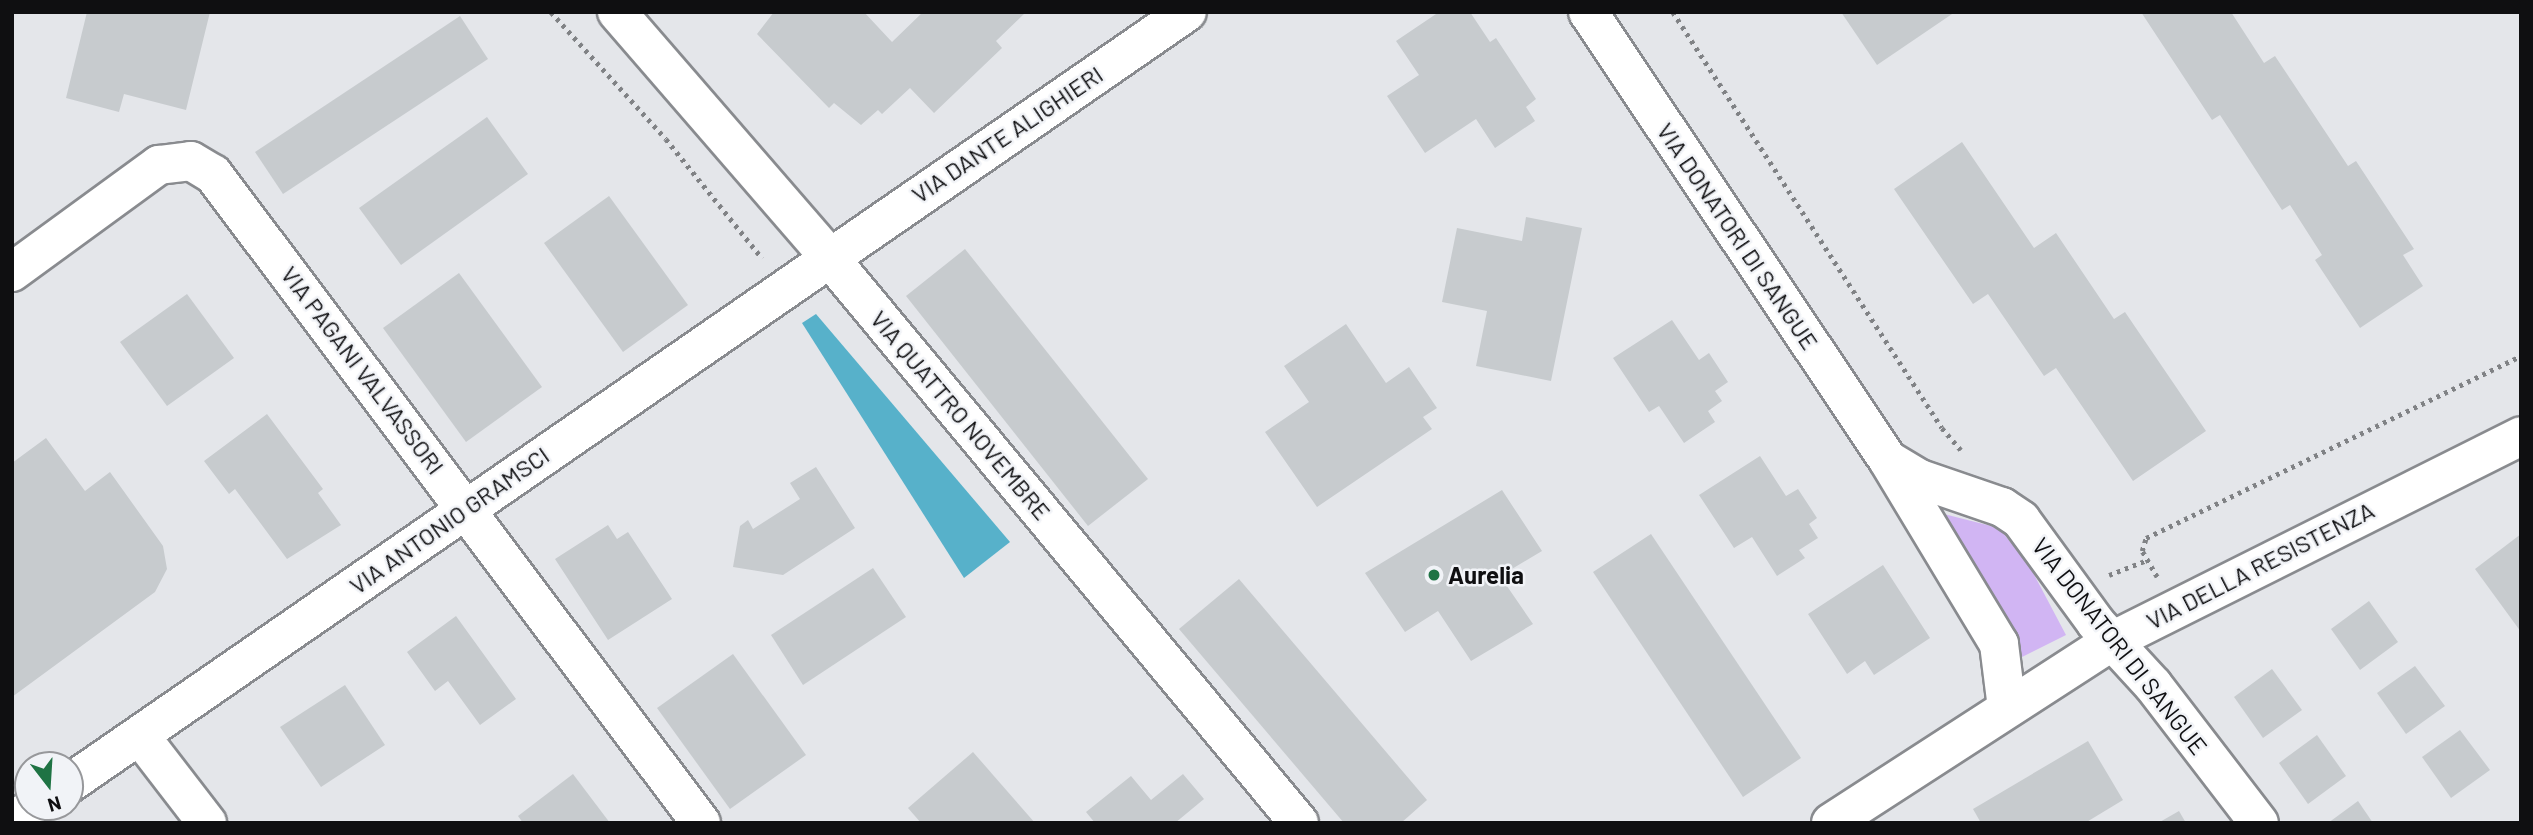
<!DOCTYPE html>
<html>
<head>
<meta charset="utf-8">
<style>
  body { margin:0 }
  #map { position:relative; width:2533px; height:835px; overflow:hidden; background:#e4e6ea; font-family:Barlow,sans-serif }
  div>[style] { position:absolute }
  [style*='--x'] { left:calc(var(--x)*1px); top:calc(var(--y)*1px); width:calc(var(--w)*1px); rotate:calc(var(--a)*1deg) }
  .green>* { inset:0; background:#d1b5f3 }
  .water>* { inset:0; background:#57b1ca }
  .building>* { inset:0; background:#c7cbce }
  .path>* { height:4.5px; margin-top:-2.25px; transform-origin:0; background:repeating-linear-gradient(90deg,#808285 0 3.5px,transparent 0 8.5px) }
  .roads { filter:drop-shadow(2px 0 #898b8f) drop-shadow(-2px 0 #898b8f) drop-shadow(0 2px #898b8f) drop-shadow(0 -2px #898b8f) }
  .minor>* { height:38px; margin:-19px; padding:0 19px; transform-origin:19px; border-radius:19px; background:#fff }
  .dots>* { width:19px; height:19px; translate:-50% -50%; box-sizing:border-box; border:4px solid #f1f3f7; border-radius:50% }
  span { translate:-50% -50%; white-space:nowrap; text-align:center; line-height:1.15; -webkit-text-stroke:5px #f1f3f7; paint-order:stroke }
  .street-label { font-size:24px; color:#0f0f11 }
  .poi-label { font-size:24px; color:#0f0f11; font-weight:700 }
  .left { translate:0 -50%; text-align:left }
  .frame { position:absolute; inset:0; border:14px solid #0f0f11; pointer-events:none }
  .north { position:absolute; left:14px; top:751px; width:70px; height:70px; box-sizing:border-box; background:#f1f3f7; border:2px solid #97989b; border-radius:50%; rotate:163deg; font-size:19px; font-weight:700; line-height:28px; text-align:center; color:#0f0f11 }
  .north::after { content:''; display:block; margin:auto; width:24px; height:32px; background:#1f7344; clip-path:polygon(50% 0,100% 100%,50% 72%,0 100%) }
</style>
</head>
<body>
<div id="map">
  <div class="green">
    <div style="clip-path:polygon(1936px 512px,1999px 528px,2029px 565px,2066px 635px,2022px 657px,2009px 627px)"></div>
  </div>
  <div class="water">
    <div style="clip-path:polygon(816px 314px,1010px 542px,964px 578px,802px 323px)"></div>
  </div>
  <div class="building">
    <div style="clip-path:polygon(87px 12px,210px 12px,186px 110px,124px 94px,119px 112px,66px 98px)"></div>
    <div style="clip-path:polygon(774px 12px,864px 12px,892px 42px,923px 12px,1026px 12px,996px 41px,1002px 48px,934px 113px,910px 88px,882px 114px,878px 110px,861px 125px,834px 103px,829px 108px,757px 34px)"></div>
    <div style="clip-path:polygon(1439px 12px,1470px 12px,1490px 42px,1496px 38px,1536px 99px,1526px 107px,1535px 121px,1495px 148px,1476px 119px,1425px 153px,1387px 96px,1419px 75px,1396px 41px)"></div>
    <div style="clip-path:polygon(1841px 12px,1955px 12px,1877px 65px)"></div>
    <div style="clip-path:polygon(2141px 12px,2231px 12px,2264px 63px,2275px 56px,2348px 166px,2356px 161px,2414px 249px,2403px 255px,2423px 286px,2360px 328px,2315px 260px,2322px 255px,2290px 205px,2282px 210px,2220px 115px,2212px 120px)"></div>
    <div style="clip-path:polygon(460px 16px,488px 59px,283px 194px,255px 152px)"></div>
    <div style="clip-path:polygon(487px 117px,528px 174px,401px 265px,359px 208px)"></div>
    <div style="clip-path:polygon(1962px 142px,2034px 248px,2056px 233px,2114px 319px,2125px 312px,2206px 431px,2133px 481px,2056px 368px,2044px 376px,1988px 294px,1973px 304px,1894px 189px)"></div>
    <div style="clip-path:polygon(609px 196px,688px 305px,623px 352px,544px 243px)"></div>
    <div style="clip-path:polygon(1526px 217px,1582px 228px,1551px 381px,1476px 366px,1487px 311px,1442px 302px,1457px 228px,1522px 241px)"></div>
    <div style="clip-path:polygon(965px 249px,1148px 479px,1088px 526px,906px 296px)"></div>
    <div style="clip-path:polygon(459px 273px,542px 387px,466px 442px,383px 328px)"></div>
    <div style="clip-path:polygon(187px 294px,234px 358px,167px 406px,120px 342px)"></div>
    <div style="clip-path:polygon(1672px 320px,1699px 360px,1709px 353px,1728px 382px,1715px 391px,1722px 401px,1708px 411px,1715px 422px,1684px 443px,1659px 406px,1649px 412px,1613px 358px)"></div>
    <div style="clip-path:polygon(1346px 324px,1386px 383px,1409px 367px,1437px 408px,1423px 417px,1432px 429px,1317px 507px,1265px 432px,1309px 402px,1284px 366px)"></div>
    <div style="clip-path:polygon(267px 414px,323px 489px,318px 493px,341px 525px,287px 559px,235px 489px,229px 494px,204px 461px)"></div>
    <div style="clip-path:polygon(46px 438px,85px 491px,110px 472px,163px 546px,167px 569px,155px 592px,12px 697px,12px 463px)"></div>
    <div style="clip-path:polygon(1760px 456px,1786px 496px,1798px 489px,1817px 518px,1809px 524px,1818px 538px,1799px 550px,1805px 558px,1777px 576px,1752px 537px,1734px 548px,1699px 495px)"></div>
    <div style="clip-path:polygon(816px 467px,855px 528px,783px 575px,733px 567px,740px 526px,748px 520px,753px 529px,800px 499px,790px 483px)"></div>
    <div style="clip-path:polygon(1502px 490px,1542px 551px,1500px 576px,1533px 624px,1471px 661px,1438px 611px,1405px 632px,1365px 573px)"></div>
    <div style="clip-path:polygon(608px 525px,617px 539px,628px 532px,672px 599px,608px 640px,555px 559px)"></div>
    <div style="clip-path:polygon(1651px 534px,1801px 758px,1743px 797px,1593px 572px)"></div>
    <div style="clip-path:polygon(2521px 534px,2521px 632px,2475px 569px)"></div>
    <div style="clip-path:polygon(1883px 565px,1930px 638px,1874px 675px,1865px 661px,1847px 674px,1808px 614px)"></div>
    <div style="clip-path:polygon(873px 568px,906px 617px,803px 685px,771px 635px)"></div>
    <div style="clip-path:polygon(1239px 579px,1427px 800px,1401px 823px,1344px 823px,1179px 629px)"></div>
    <div style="clip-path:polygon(2369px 601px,2398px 642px,2360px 670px,2331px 629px)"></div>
    <div style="clip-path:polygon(456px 616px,516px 699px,480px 725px,448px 681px,435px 691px,407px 652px)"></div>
    <div style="clip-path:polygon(733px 654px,806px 755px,730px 809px,657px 708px)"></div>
    <div style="clip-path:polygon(2415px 666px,2445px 706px,2406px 734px,2377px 693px)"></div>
    <div style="clip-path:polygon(2272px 669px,2302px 710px,2263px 738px,2234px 697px)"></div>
    <div style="clip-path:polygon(345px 685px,385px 745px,321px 787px,280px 727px)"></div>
    <div style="clip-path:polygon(2460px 730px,2490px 770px,2451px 798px,2422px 757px)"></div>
    <div style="clip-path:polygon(2317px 735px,2346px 776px,2308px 804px,2279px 763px)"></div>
    <div style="clip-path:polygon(2088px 741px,2123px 800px,2085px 823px,1981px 823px,1973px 809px)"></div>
    <div style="clip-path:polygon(973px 752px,1035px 823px,921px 823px,908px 808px)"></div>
    <div style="clip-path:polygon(573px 774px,610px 823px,523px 823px,518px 816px)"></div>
    <div style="clip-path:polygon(1183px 774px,1204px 799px,1175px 823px,1095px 823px,1086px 812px,1131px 776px,1151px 800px)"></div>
    <div style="clip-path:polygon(2358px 801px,2373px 823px,2328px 823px)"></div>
    <div style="clip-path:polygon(2179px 811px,2186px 823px,2158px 823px)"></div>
  </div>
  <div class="path">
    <div style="--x:551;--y:12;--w:171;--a:47.8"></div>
    <div style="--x:666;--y:139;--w:153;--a:51.1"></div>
    <div style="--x:1673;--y:12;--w:495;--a:57.1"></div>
    <div style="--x:1942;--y:428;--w:29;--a:49"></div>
    <div style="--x:2109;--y:575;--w:41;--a:-21.5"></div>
    <div style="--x:2157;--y:577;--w:30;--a:-120"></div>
    <div style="--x:2142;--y:551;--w:14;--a:-73"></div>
    <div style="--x:2146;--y:538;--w:417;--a:-25.9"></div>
  </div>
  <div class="roads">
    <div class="minor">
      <div style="--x:617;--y:12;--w:323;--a:49.1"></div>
      <div style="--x:828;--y:256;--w:737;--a:50.28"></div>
      <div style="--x:1588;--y:12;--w:539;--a:56.19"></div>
      <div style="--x:1888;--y:460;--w:215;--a:58.9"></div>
      <div style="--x:1999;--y:644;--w:64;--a:82.9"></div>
      <div style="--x:12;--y:272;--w:182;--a:-36.1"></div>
      <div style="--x:159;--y:165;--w:32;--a:-7"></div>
      <div style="--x:191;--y:161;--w:26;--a:31"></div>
      <div style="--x:213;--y:174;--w:812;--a:53.06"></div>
      <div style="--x:1888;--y:460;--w:37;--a:31"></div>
      <div style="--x:1920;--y:479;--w:87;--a:18.9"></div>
      <div style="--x:2002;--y:507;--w:23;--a:34"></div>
      <div style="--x:2021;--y:520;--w:127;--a:53.9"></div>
      <div style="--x:2096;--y:623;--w:84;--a:47.4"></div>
      <div style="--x:2153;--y:685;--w:174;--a:52.5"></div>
      <div style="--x:140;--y:736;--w:110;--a:52.4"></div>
      <div style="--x:70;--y:783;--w:1357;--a:-34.62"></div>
      <div style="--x:12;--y:821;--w:26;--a:-32"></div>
      <div style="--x:1831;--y:823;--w:335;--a:-32.9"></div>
      <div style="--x:2112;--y:641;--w:457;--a:-26.6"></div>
    </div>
  </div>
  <div class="dots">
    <div style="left:1434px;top:575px;background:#1f7344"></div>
  </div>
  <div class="street-label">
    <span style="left:1007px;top:134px;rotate:-34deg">VIA DANTE ALIGHIERI</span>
    <span style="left:1738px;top:236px;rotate:56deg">VIA DONATORI DI SANGUE</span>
    <span style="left:363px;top:370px;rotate:53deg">VIA PAGANI VALVASSORI</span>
    <span style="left:961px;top:415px;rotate:50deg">VIA QUATTRO NOVEMBRE</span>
    <span style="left:449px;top:520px;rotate:-35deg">VIA ANTONIO GRAMSCI</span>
    <span style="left:2260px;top:565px;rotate:-27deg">VIA DELLA RESISTENZA</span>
    <span style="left:2120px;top:646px;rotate:52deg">VIA DONATORI DI SANGUE</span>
  </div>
  <div class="poi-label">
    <span class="left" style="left:1448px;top:575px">Aurelia</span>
  </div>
  <div class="frame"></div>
  <div class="north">N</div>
</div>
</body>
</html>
